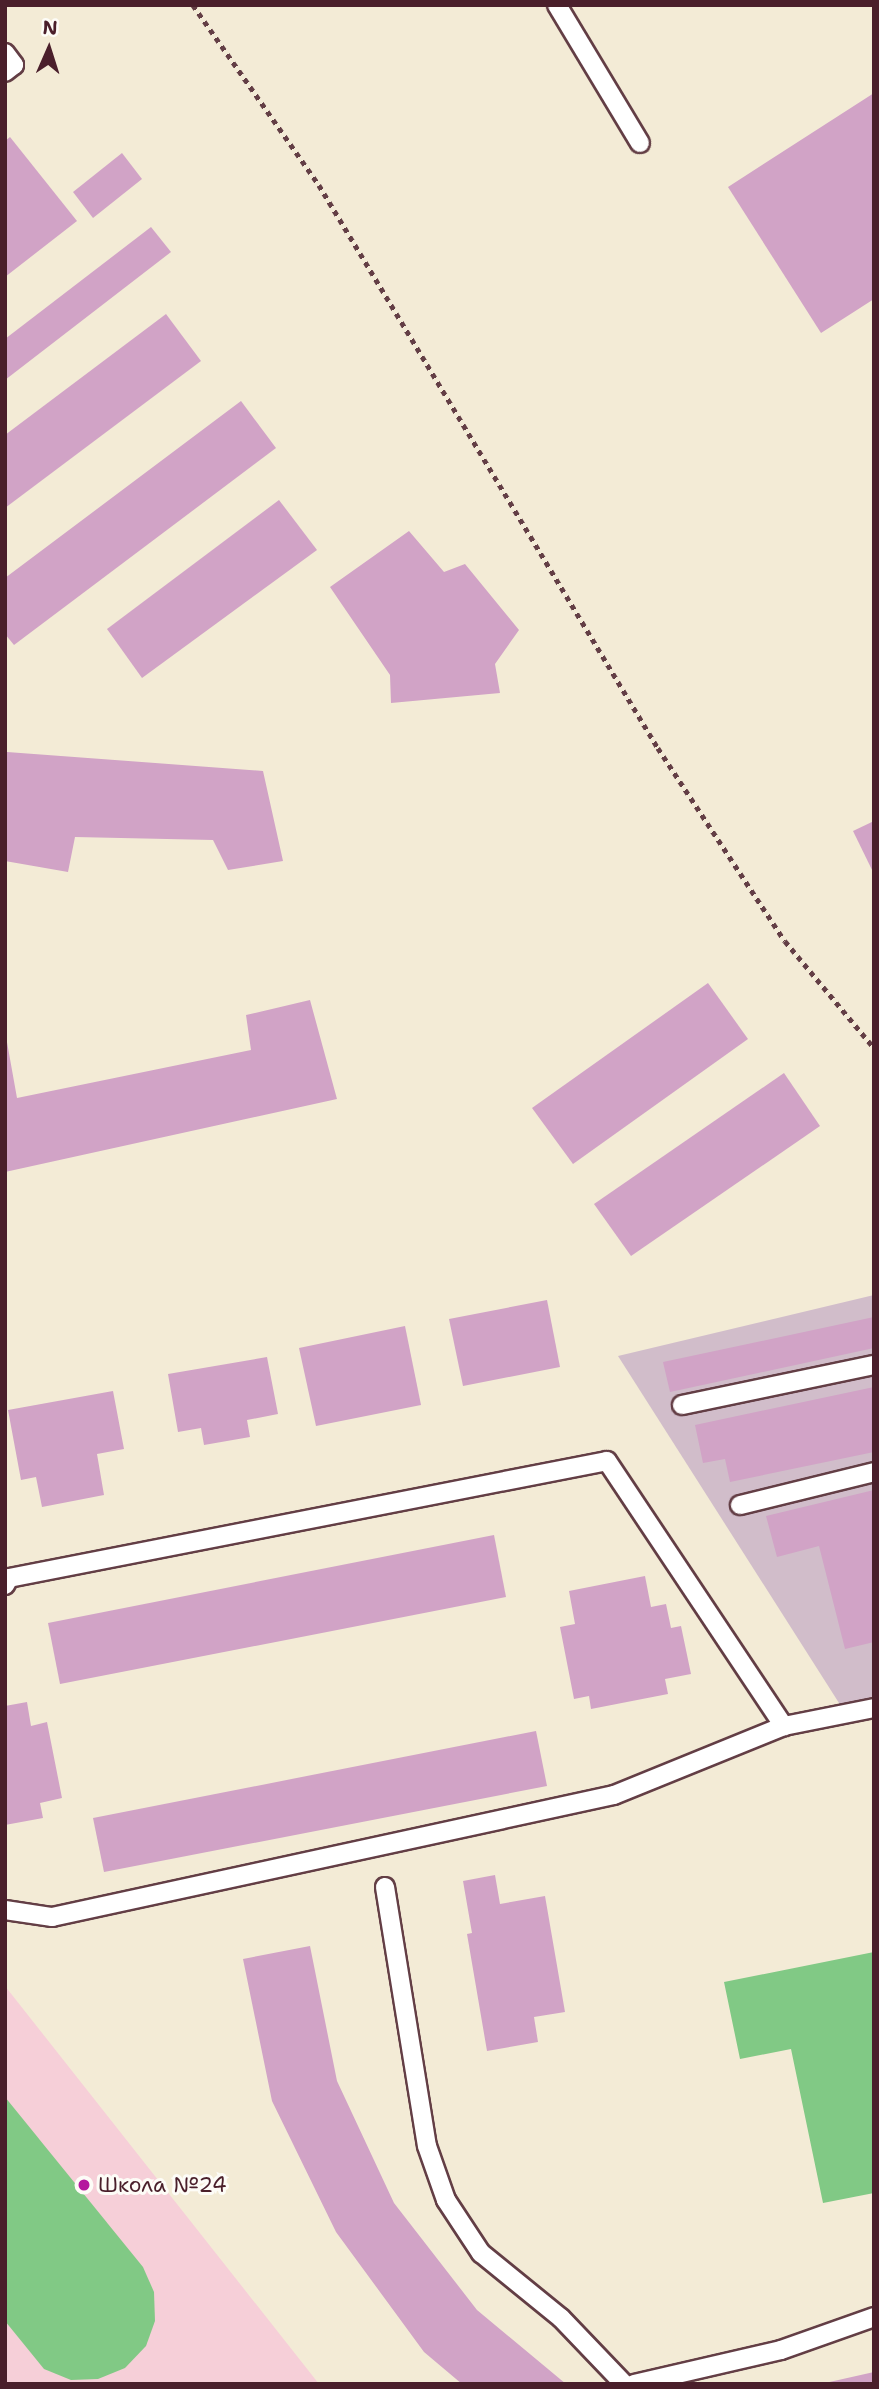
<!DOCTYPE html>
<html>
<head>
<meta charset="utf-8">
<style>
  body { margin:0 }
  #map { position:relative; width:879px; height:2389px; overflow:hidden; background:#f3ebd6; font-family:"Shantell Sans",sans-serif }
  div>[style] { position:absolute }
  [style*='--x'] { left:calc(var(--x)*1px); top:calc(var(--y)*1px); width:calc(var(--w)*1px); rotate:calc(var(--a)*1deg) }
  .built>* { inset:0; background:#f6cfd8 }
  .industrial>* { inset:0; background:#d1bdca }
  .green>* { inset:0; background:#81c985 }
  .building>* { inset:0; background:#d1a3c6 }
  .path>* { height:4.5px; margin-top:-2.25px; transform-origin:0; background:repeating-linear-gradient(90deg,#633e45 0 5px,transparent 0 10px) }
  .roads { filter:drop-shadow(2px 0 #633e45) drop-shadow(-2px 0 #633e45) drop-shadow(0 2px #633e45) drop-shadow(0 -2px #633e45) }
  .lane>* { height:18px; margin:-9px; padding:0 9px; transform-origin:9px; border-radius:9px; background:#fff }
  .dots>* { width:19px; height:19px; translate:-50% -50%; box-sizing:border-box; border:4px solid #fdfcf7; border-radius:50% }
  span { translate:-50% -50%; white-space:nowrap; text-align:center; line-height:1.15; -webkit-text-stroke:6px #fdfcf7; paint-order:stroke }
  .poi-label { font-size:21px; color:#4a1f2b }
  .left { translate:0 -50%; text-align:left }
  .frame { position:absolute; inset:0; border:7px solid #4a1f2b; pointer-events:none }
  .north { position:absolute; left:14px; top:14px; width:70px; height:70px; -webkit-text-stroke:5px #fdfcf7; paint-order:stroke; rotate:3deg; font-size:19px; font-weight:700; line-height:28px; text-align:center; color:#4a1f2b }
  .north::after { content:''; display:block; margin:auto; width:24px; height:32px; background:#4a1f2b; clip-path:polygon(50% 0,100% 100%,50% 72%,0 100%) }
</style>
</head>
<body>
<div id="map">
  <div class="built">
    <div style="clip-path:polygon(5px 1986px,319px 2384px,5px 2384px)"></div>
  </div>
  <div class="industrial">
    <div style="clip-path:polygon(874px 1295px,874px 1708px,846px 1714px,618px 1356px)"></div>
  </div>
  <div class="green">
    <div style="clip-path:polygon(874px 1952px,874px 2193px,823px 2203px,791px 2049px,740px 2059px,724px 1982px)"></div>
    <div style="clip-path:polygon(5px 2097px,143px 2267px,154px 2292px,155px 2321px,146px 2346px,125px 2368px,98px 2379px,71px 2380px,44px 2369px,5px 2321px)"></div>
  </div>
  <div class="building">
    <div style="clip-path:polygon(874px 93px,874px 299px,821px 333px,728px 187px)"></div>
    <div style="clip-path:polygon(10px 137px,77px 221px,5px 277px,5px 141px)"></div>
    <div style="clip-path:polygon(122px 153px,142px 179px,93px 218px,73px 192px)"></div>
    <div style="clip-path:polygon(151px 227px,171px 252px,5px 380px,5px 339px)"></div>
    <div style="clip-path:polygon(166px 314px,201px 361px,5px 508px,5px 435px)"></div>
    <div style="clip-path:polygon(241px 401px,276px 448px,14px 645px,5px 634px,5px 578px)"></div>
    <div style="clip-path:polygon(279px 500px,317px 550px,142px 678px,107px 629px)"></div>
    <div style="clip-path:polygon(409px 531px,444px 572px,465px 564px,519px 630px,495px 664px,500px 693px,391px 703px,390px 675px,330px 587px)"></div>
    <div style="clip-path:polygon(7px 752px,263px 771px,283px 861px,228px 870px,213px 840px,75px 837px,68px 872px,5px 861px)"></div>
    <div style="clip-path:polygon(874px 821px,874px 874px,853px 831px)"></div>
    <div style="clip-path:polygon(708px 983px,748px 1039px,573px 1164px,532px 1108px)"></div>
    <div style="clip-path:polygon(310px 1000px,337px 1099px,5px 1172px,5px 1031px,17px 1098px,251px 1050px,246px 1015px)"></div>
    <div style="clip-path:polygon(784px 1073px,820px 1126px,631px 1256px,594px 1204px)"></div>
    <div style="clip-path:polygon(547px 1300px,560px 1367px,463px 1386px,449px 1319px)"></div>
    <div style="clip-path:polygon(874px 1317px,874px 1348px,670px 1392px,663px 1362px)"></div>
    <div style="clip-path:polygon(405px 1326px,421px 1405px,316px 1426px,299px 1348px)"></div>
    <div style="clip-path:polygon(267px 1357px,278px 1414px,247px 1420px,250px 1437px,204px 1445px,201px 1428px,178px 1432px,168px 1374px)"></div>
    <div style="clip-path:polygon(874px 1387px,874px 1452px,730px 1482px,725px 1459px,703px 1463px,695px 1425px)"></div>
    <div style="clip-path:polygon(113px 1391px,124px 1449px,97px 1454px,104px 1495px,42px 1507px,36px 1477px,21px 1480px,8px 1410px)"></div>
    <div style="clip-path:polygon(874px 1490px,874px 1642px,845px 1649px,819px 1546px,777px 1557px,766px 1516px)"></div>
    <div style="clip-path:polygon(494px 1535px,506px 1597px,60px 1684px,48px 1623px)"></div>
    <div style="clip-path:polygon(645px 1576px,651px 1607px,666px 1604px,671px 1628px,681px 1626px,691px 1674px,665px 1679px,668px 1694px,591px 1709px,589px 1696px,574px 1699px,560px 1627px,575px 1624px,569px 1591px)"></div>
    <div style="clip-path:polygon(27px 1702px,31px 1726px,47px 1722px,62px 1798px,40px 1803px,43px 1818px,5px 1825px,5px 1706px)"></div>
    <div style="clip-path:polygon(536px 1731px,547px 1786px,104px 1872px,93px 1818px)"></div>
    <div style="clip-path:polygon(495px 1875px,500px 1904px,545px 1896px,565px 2012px,534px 2017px,538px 2042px,487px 2051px,467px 1934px,472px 1933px,463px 1881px)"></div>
    <div style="clip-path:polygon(310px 1946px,337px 2081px,394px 2203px,477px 2310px,566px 2384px,462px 2384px,424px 2352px,336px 2232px,272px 2101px,243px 1959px)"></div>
    <div style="clip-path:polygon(874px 2372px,874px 2384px,826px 2384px,825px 2383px)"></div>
  </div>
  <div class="path">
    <div style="--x:193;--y:5;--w:220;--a:55"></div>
    <div style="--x:319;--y:185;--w:657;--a:58.95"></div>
    <div style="--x:658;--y:748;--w:231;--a:56.7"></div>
    <div style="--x:785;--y:941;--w:139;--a:50.2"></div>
  </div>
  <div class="roads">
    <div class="lane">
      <div style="--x:557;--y:5;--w:161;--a:59"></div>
      <div style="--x:5;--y:53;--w:15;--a:53"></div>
      <div style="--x:14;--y:65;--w:11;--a:142"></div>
      <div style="--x:682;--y:1405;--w:196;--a:-11.8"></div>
      <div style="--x:740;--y:1505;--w:138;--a:-13.8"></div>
      <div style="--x:5;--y:1585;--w:8;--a:-60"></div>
      <div style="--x:9;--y:1578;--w:609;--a:-11.07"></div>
      <div style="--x:607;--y:1461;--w:319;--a:56.3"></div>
      <div style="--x:385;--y:1887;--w:262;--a:80.8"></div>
      <div style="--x:427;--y:2146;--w:57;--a:70.6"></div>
      <div style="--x:446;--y:2200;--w:64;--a:56.6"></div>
      <div style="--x:481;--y:2253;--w:103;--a:39.1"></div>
      <div style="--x:561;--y:2318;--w:91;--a:46.3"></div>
      <div style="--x:5;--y:1910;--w:48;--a:8.5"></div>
      <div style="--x:52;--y:1917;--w:575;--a:-12.25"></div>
      <div style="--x:614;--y:1795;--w:183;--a:-22.1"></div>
      <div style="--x:784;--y:1726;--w:92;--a:-11.3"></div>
      <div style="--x:634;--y:2384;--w:151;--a:-13"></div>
      <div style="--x:781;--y:2350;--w:99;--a:-19.5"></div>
    </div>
  </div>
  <div class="dots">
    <div style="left:84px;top:2185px;background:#b5179e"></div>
  </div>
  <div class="poi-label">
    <span class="left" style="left:98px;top:2185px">Школа №24</span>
  </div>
  <div class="frame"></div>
  <div class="north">N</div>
</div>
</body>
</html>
